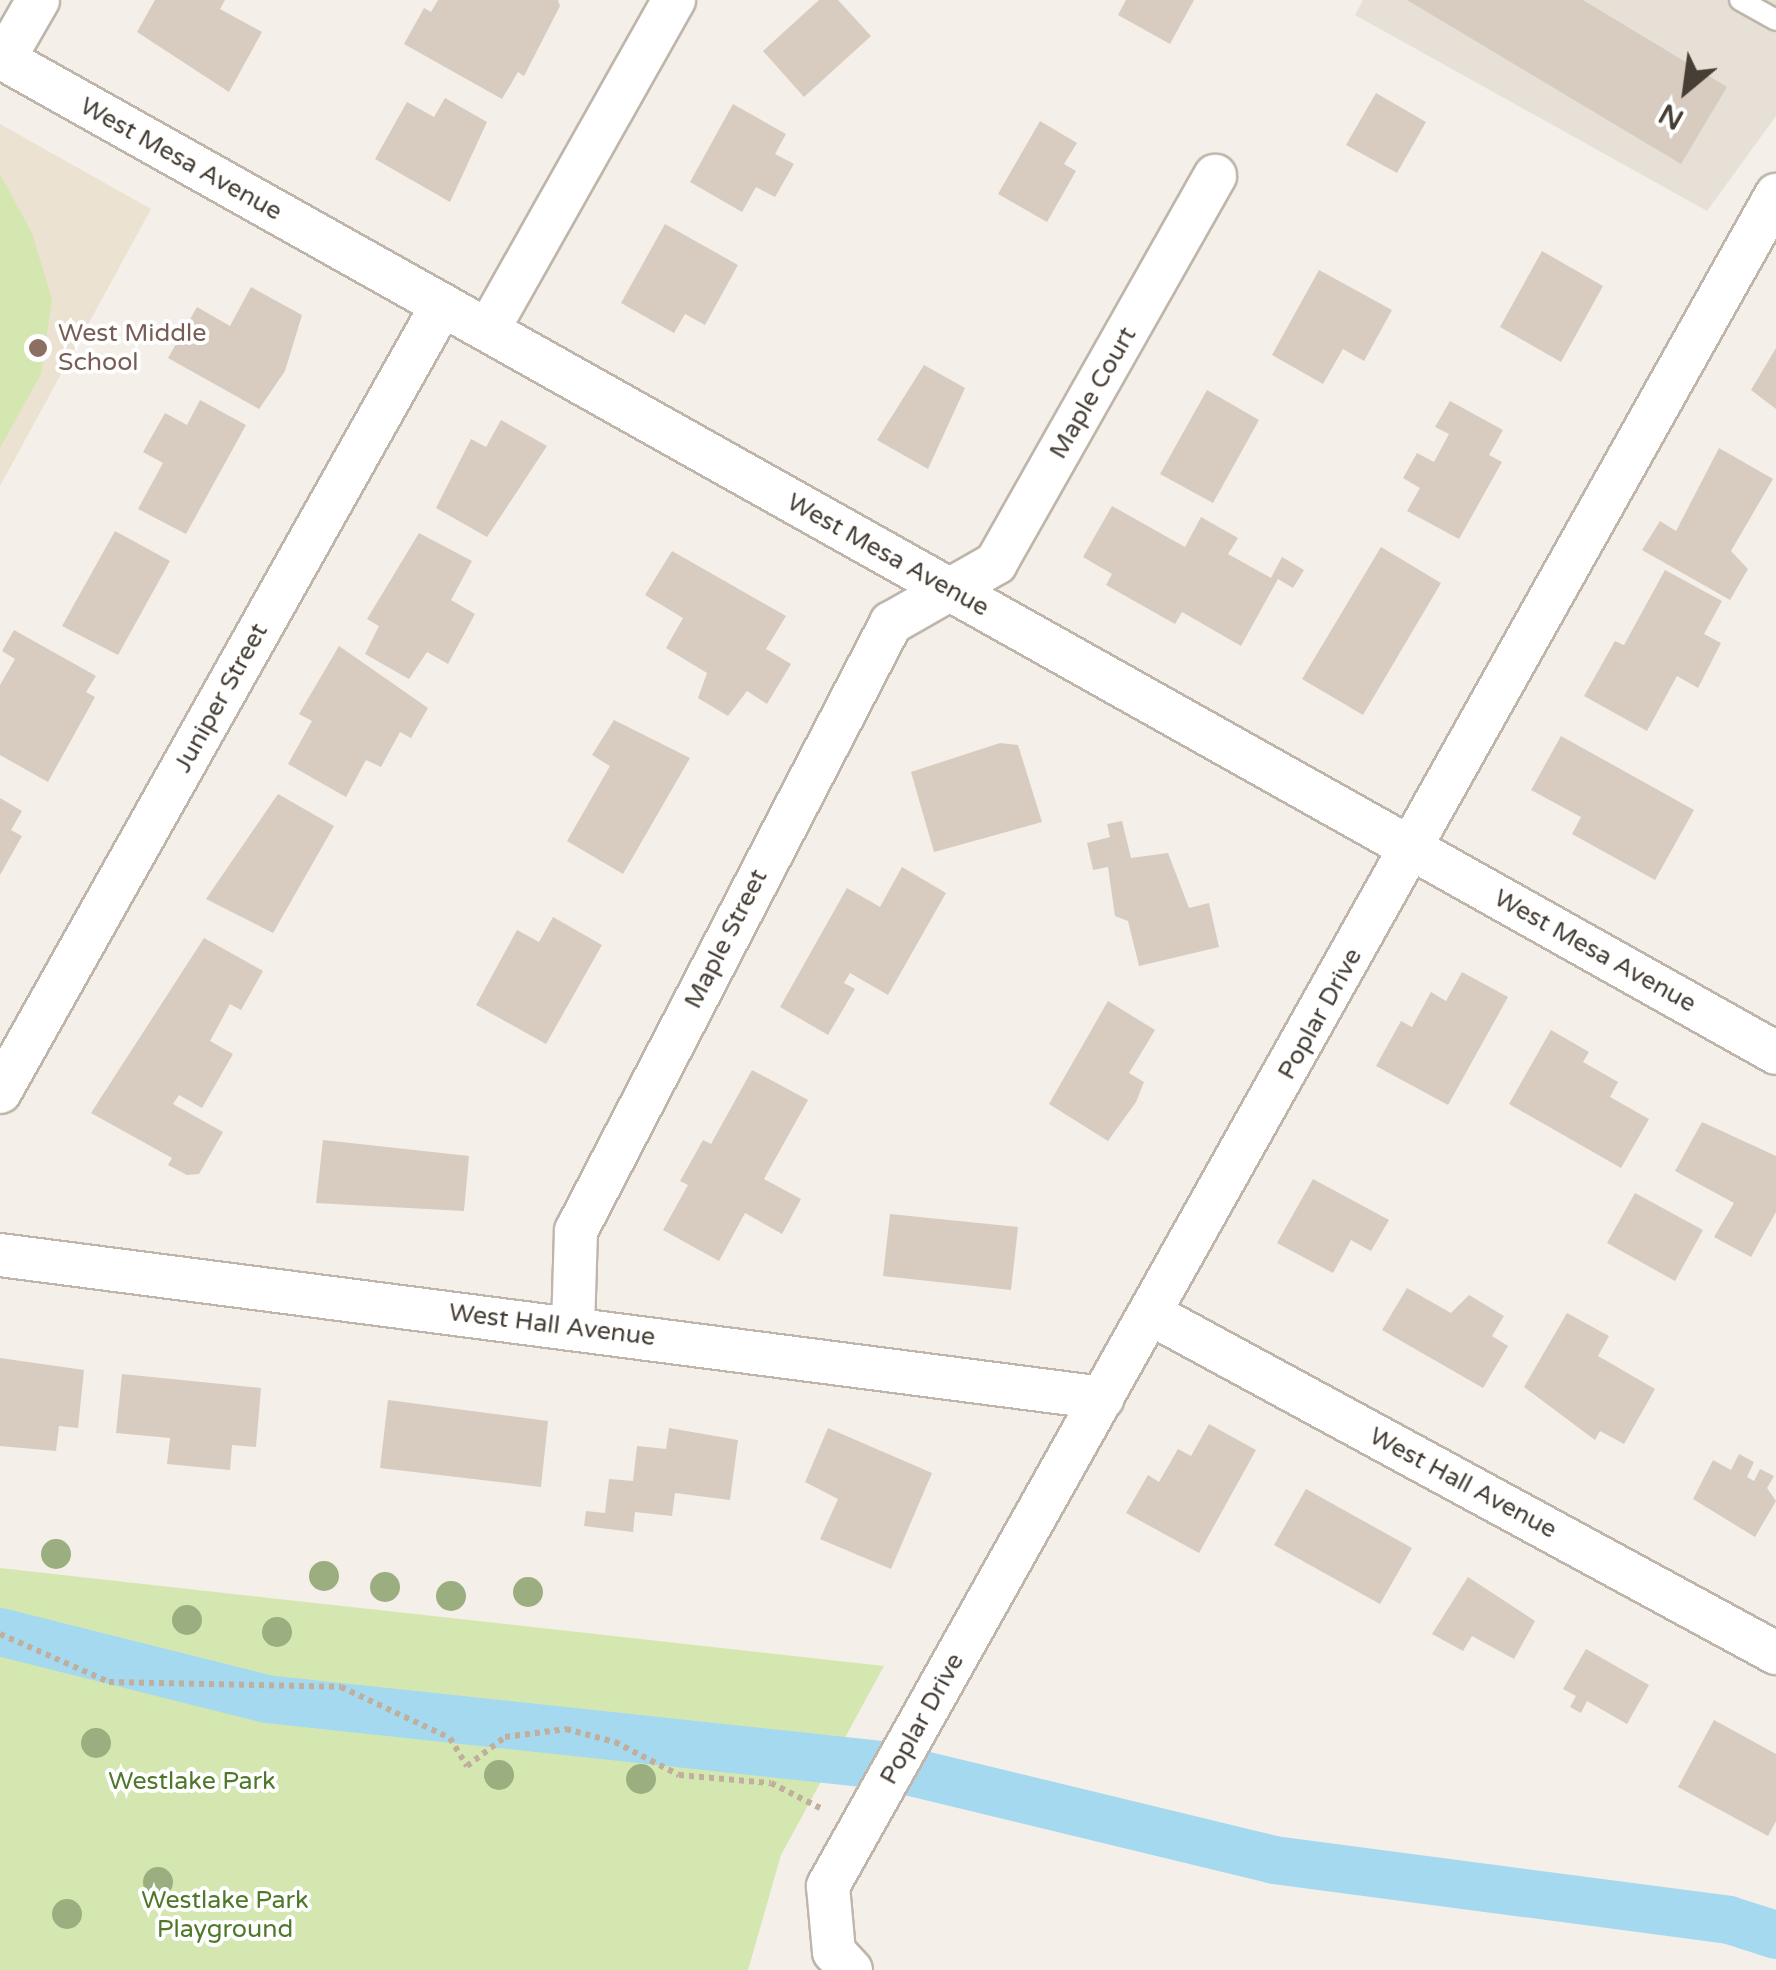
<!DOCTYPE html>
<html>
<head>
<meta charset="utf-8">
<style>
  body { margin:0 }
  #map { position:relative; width:1776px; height:1970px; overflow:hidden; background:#f4efe8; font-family:"Varela Round",sans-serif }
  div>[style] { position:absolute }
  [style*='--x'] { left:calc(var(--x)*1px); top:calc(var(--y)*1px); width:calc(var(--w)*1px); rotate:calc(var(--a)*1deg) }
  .residential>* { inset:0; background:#e7e0d6 }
  .education>* { inset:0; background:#ece2d2 }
  .green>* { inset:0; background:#d5e7b1 }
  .canal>* { height:48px; margin:-24px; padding:0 24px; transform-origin:24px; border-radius:24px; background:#a5d9ef }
  .building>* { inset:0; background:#d8ccc0 }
  .path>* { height:6px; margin-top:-3px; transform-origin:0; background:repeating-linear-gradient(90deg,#c0af9c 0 5px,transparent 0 10px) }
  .roads { filter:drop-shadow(2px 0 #bfb5aa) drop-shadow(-2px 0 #bfb5aa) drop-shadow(0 2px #bfb5aa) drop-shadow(0 -2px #bfb5aa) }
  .service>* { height:20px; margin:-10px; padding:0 10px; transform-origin:10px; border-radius:10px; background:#fff }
  .minor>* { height:42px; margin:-21px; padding:0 21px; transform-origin:21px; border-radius:21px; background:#fff }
  .trees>* { width:30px; height:30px; margin:-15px; border-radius:50%; background:#9aae80 }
  .dots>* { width:28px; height:28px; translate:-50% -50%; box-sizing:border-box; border:5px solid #fff; border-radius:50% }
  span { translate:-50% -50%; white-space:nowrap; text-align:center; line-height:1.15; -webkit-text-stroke:8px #fff; paint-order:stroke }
  .street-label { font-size:25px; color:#473f36 }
  .education-label { font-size:25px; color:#785e54 }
  .left { translate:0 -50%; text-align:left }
  .park-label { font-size:25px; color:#50782a }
  .north { position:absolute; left:1636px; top:40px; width:100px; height:100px; -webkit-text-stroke:8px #fff; paint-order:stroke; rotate:209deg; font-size:28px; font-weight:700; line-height:40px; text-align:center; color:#473f36 }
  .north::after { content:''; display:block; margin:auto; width:35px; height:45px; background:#473f36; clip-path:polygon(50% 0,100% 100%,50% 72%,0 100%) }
</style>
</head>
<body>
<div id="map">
  <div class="residential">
    <div style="clip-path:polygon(1363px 0,1776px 0,1776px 116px,1707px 211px,1355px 15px)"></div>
  </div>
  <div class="education">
    <div style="clip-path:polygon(0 124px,151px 209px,0 486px)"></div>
  </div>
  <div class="green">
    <div style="clip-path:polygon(0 174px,32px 233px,52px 299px,41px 374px,0 448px)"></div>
    <div style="clip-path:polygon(0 1568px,333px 1605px,884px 1666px,781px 1855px,748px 1970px,0 1970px)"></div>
  </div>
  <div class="canal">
    <div style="--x:0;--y:1632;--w:274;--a:14.1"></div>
    <div style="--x:266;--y:1699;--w:620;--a:6.12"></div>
    <div style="--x:882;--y:1765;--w:403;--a:13.6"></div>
    <div style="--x:1274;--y:1860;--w:459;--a:7.5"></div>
    <div style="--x:1729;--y:1920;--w:49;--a:17.7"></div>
  </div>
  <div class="building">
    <div style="clip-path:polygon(155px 0,225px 0,220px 9px,262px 32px,229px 92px,137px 32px)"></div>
    <div style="clip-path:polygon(438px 0,558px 0,560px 6px,524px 76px,518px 72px,502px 99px,404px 44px,424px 8px,431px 12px)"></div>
    <div style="clip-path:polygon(819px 0,838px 0,871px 36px,804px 97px,763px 51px)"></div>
    <div style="clip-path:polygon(1126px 0,1194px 0,1170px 44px,1118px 15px)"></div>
    <div style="clip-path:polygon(1407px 0,1583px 0,1727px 87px,1681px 164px)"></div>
    <div style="clip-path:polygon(1376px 93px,1426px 122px,1397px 173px,1346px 145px)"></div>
    <div style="clip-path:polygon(445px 98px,487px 122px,450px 202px,375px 159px,407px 102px,434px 117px)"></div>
    <div style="clip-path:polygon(733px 104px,786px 134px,775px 154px,794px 164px,775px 197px,756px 187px,742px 212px,690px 182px)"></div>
    <div style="clip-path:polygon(1040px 121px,1077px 143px,1064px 164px,1076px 171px,1047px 222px,998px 194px)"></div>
    <div style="clip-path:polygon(665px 224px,738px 265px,705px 325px,685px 314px,674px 333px,621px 303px)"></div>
    <div style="clip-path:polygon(1542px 251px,1603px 286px,1561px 362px,1500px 327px)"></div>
    <div style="clip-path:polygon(1319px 270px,1392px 310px,1364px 361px,1343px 349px,1323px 384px,1272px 355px)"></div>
    <div style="clip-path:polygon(251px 287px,302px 315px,285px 371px,259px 409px,168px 358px,197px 307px,230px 326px)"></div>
    <div style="clip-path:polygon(1776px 348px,1776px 409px,1751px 390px)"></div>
    <div style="clip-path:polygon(924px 365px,965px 388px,928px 469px,877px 440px)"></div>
    <div style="clip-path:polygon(1207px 390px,1259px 420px,1213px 503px,1160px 474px)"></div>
    <div style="clip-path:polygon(200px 400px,246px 425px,186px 534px,138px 509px,163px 463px,143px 452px,165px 413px,187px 425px)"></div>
    <div style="clip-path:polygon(1450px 401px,1503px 430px,1489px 455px,1502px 462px,1459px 539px,1407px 511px,1420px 488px,1403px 478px,1417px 453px,1434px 462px,1449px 434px,1435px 427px)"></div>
    <div style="clip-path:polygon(501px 420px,547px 446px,487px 537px,436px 508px,471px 439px,486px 447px)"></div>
    <div style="clip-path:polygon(1719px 448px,1773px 479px,1731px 551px,1748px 569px,1730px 600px,1642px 550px,1660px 521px,1676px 531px)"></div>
    <div style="clip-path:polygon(1112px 506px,1185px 547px,1201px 517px,1238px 538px,1228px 554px,1271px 578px,1282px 557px,1304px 570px,1293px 588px,1278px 579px,1241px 646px,1182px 612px,1175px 624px,1106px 585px,1112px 574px,1083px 557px)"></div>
    <div style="clip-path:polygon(115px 531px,170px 561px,118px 655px,62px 626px)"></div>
    <div style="clip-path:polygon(419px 533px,472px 561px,451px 600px,475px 614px,448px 664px,427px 652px,409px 679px,365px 654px,379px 626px,367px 619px)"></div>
    <div style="clip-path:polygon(1381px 547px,1441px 583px,1363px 715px,1302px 679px)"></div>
    <div style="clip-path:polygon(672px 551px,786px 616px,766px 649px,791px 664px,767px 704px,747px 691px,728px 716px,698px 698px,707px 673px,666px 648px,683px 618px,645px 595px)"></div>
    <div style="clip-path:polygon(1665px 570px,1722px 601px,1704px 634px,1721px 643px,1698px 688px,1677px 676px,1647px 731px,1584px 696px,1615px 641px,1624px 645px)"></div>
    <div style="clip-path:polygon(14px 630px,96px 676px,86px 692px,95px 697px,48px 782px,0 755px,0 685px,15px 659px,2px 651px)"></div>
    <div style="clip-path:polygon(339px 646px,428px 708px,411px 738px,400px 732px,381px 767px,366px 760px,346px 797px,288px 764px,312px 721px,299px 714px)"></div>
    <div style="clip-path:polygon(614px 720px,690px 758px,623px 874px,567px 841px,610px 766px,592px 755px)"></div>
    <div style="clip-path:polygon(1561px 736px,1694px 810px,1655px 880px,1572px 834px,1581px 817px,1531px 790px)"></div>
    <div style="clip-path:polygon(1000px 743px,1018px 745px,1042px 822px,934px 852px,911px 772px)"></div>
    <div style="clip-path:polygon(278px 794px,334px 826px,273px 933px,206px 899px)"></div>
    <div style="clip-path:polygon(0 798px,22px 811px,11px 830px,22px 836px,0 875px)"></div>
    <div style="clip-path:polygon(1122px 821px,1131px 858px,1168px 853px,1189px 908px,1209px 903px,1219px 947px,1139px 966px,1128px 921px,1115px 916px,1108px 867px,1093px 870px,1087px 843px,1110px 837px,1107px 824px)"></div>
    <div style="clip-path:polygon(902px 867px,946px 893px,888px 995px,850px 973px,844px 983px,855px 989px,828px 1035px,780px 1007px,847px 888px,880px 907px)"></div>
    <div style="clip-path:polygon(553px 917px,602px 945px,546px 1044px,476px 1005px,517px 930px,539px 942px)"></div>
    <div style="clip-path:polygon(204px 938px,263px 971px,241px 1010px,230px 1004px,210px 1041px,233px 1054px,202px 1108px,179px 1095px,173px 1104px,223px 1132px,199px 1174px,187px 1175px,168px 1165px,172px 1158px,91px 1113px)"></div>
    <div style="clip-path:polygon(1462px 972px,1508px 997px,1448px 1105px,1376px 1066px,1401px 1021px,1412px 1027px,1431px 992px,1446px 1001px)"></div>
    <div style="clip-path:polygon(1108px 1001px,1155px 1030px,1129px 1073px,1144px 1082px,1136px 1102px,1108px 1141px,1049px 1104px)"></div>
    <div style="clip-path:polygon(1551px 1030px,1589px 1052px,1583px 1062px,1618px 1082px,1610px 1097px,1649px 1119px,1621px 1168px,1509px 1104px)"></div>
    <div style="clip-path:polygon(752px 1070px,808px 1100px,764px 1179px,801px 1199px,782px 1234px,745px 1213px,719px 1261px,663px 1230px,688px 1185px,680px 1181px,703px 1140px,711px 1144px)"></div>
    <div style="clip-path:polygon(1702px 1122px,1776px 1156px,1776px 1212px,1751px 1257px,1714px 1237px,1734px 1203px,1675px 1171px)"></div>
    <div style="clip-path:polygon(323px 1140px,469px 1156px,464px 1211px,316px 1203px)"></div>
    <div style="clip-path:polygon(1313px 1179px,1389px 1220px,1371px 1251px,1351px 1240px,1333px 1273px,1277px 1243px)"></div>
    <div style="clip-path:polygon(1635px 1193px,1703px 1230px,1675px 1281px,1607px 1243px)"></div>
    <div style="clip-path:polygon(890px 1214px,1018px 1227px,1011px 1290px,883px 1276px)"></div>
    <div style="clip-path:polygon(1407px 1288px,1451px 1313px,1469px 1295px,1504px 1316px,1492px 1336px,1508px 1346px,1483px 1388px,1382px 1330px)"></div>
    <div style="clip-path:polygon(1567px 1313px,1609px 1336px,1598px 1356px,1655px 1389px,1624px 1444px,1600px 1431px,1595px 1440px,1524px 1387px)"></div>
    <div style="clip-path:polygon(0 1358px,84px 1370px,78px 1428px,59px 1426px,56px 1451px,0 1446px)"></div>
    <div style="clip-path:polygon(122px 1374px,261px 1388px,256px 1447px,232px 1445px,230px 1470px,167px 1464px,170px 1438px,116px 1433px)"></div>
    <div style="clip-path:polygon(388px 1400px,548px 1421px,541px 1487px,380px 1468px)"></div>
    <div style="clip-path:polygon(1209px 1424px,1256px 1450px,1199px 1553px,1126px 1513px,1148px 1475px,1159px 1482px,1178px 1449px,1191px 1456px)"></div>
    <div style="clip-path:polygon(669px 1428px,738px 1440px,730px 1500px,675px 1493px,672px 1516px,635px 1512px,633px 1532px,584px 1526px,586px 1511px,605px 1513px,609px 1479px,633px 1481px,637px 1446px,666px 1449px)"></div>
    <div style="clip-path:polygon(828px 1428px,932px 1473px,891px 1569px,820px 1539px,838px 1499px,805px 1482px)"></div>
    <div style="clip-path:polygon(1739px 1454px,1754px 1462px,1747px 1477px,1754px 1481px,1760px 1469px,1774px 1476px,1767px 1488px,1776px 1501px,1755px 1537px,1693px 1499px,1713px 1460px,1731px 1470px)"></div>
    <div style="clip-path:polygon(1306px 1489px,1412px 1548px,1380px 1604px,1274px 1545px)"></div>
    <div style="clip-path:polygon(1468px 1577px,1535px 1621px,1514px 1659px,1472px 1636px,1463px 1651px,1432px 1634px)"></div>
    <div style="clip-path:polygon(1586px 1649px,1649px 1685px,1627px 1724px,1587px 1701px,1581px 1713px,1570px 1707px,1576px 1696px,1563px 1689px)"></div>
    <div style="clip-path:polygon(1714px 1720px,1776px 1754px,1776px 1821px,1768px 1836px,1678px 1787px)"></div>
  </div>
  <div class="path">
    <div style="--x:0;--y:1634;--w:119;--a:23.8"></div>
    <div style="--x:109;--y:1682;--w:232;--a:1.2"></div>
    <div style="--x:341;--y:1687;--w:120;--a:25.1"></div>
    <div style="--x:450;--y:1738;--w:33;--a:59"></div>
    <div style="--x:467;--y:1766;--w:48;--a:-37.3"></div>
    <div style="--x:505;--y:1737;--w:62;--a:-7.5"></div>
    <div style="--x:566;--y:1729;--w:51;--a:14.9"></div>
    <div style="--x:615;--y:1742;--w:72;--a:27.3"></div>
    <div style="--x:679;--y:1775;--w:92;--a:5"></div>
    <div style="--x:771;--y:1783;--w:59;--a:27"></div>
  </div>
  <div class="roads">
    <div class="service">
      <div style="--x:1740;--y:0;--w:41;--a:29.1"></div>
    </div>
    <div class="minor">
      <div style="--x:0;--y:57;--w:2036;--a:29.28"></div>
      <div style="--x:4;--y:59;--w:68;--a:-60"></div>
      <div style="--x:488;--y:330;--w:379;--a:-60.6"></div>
      <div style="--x:0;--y:1092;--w:903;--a:-60.68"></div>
      <div style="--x:0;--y:1255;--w:1112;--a:7.39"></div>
      <div style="--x:1151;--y:1314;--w:711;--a:28.48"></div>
      <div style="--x:573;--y:1327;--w:96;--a:-88.2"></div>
      <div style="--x:576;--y:1231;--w:685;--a:-62.61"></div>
      <div style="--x:891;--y:623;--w:121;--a:-29.7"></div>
      <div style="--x:996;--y:563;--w:445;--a:-60.5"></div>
      <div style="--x:851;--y:1970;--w:25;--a:-133"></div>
      <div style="--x:834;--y:1952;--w:66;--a:-95.2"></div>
      <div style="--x:828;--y:1886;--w:1939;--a:-60.72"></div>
    </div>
  </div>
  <div class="trees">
    <div style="left:56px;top:1554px"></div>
    <div style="left:324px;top:1576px"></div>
    <div style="left:385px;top:1587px"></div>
    <div style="left:528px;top:1592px"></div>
    <div style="left:451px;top:1596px"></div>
    <div style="left:187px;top:1620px"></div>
    <div style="left:277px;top:1632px"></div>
    <div style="left:96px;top:1743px"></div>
    <div style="left:499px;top:1775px"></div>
    <div style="left:641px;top:1779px"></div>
    <div style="left:158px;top:1882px"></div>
    <div style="left:67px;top:1914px"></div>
  </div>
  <div class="dots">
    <div style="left:38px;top:348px;background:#8d6e63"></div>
  </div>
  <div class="street-label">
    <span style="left:181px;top:159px;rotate:29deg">West Mesa Avenue</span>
    <span style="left:1093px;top:393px;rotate:-60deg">Maple Court</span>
    <span style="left:888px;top:555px;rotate:29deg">West Mesa Avenue</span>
    <span style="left:221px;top:698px;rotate:-61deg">Juniper Street</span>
    <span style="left:726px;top:939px;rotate:-63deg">Maple Street</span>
    <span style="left:1595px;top:951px;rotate:29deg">West Mesa Avenue</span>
    <span style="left:1320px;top:1014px;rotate:-61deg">Poplar Drive</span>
    <span style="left:552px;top:1325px;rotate:7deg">West Hall Avenue</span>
    <span style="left:1463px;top:1483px;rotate:28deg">West Hall Avenue</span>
    <span style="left:922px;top:1719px;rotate:-61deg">Poplar Drive</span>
  </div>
  <div class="education-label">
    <span class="left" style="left:58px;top:348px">West Middle<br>School</span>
  </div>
  <div class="park-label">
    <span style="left:192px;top:1781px">Westlake Park</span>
    <span style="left:225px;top:1915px">Westlake Park<br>Playground</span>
  </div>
  <div class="north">N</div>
</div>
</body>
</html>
